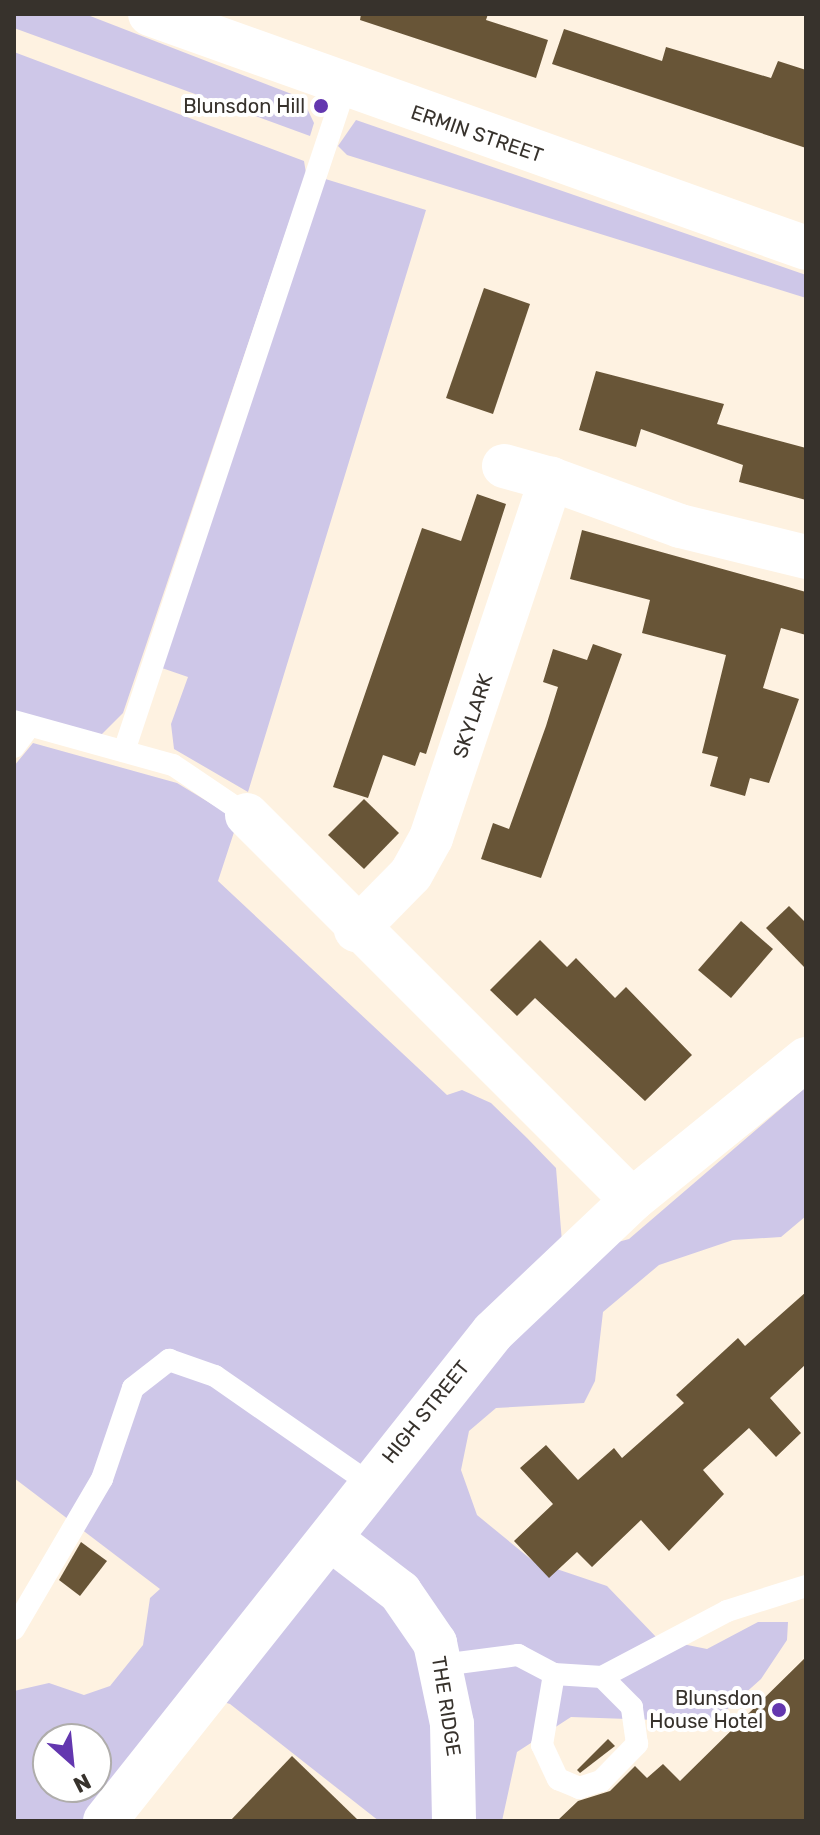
<!DOCTYPE html>
<html>
<head>
<meta charset="utf-8">
<style>
  body { margin:0 }
  #map { position:relative; width:820px; height:1835px; overflow:hidden; background:#fef2e1; font-family:Rubik,sans-serif }
  div>[style] { position:absolute }
  [style*='--x'] { left:calc(var(--x)*1px); top:calc(var(--y)*1px); width:calc(var(--w)*1px); rotate:calc(var(--a)*1deg) }
  .green>* { inset:0; background:#cec7e8 }
  .building>* { inset:0; background:#685537 }
  .service>* { height:22px; margin:-11px; padding:0 11px; transform-origin:11px; border-radius:11px; background:#fff }
  .minor>* { height:44px; margin:-22px; padding:0 22px; transform-origin:22px; border-radius:22px; background:#fff }
  .tertiary>* { height:44px; margin:-22px; padding:0 22px; transform-origin:22px; border-radius:22px; background:#fff }
  .dots>* { width:22px; height:22px; translate:-50% -50%; box-sizing:border-box; border:4px solid #fff; border-radius:50% }
  span { translate:-50% -50%; white-space:nowrap; text-align:center; line-height:1.15; -webkit-text-stroke:8px #fff; paint-order:stroke }
  .poi-label { font-size:20px; color:#37322c }
  .right { translate:-100% -50%; text-align:right }
  .street-label { font-size:20px; color:#37322c }
  .frame { position:absolute; inset:0; border:16px solid #37322c; pointer-events:none }
  .north { position:absolute; left:32px; top:1723px; width:80px; height:80px; box-sizing:border-box; background:#fff; border:2px solid #afadab; border-radius:50%; rotate:153deg; font-size:22px; font-weight:700; line-height:32px; text-align:center; color:#37322c }
  .north::after { content:''; display:block; margin:auto; width:28px; height:36px; background:#6337af; clip-path:polygon(50% 0,100% 100%,50% 72%,0 100%) }
</style>
</head>
<body>
<div id="map">
  <div class="green">
    <div style="clip-path:polygon(14px 14px,85px 14px,302px 98px,314px 123px,310px 136px,14px 28px)"></div>
    <div style="clip-path:polygon(14px 52px,304px 161px,306px 173px,426px 210px,248px 792px,174px 749px,171px 724px,188px 677px,159px 667px,294px 208px,123px 713px,100px 736px,14px 713px)"></div>
    <div style="clip-path:polygon(356px 120px,806px 275px,806px 298px,347px 155px,338px 146px)"></div>
    <div style="clip-path:polygon(evenodd,33px 743px,177px 783px,238px 820px,218px 881px,447px 1095px,462px 1090px,491px 1103px,527px 1138px,556px 1168px,562px 1242px,582px 1252px,629px 1239px,806px 1087px,806px 1216px,781px 1237px,733px 1240px,659px 1265px,603px 1312px,595px 1381px,584px 1403px,496px 1408px,469px 1431px,461px 1470px,477px 1515px,533px 1561px,607px 1586px,658px 1639px,707px 1649px,758px 1622px,788px 1622px,787px 1640px,761px 1679px,713px 1722px,571px 1717px,517px 1752px,502px 1821px,379px 1821px,230px 1704px,200px 1695px,83px 1821px,14px 1821px,14px 1691px,49px 1683px,84px 1695px,110px 1686px,143px 1645px,150px 1598px,160px 1589px,14px 1478px,14px 766px,33px 743px,48px 1739px,96px 1739px,96px 1787px,48px 1787px,48px 1739px)"></div>
  </div>
  <div class="building">
    <div style="clip-path:polygon(361px 14px,488px 14px,486px 20px,548px 40px,536px 78px,360px 20px)"></div>
    <div style="clip-path:polygon(564px 29px,662px 61px,666px 47px,771px 78px,778px 61px,806px 70px,806px 148px,552px 64px)"></div>
    <div style="clip-path:polygon(484px 288px,530px 304px,493px 414px,446px 398px)"></div>
    <div style="clip-path:polygon(596px 371px,724px 404px,717px 424px,806px 448px,806px 500px,739px 482px,743px 465px,641px 429px,636px 447px,579px 430px)"></div>
    <div style="clip-path:polygon(477px 494px,506px 504px,426px 754px,420px 752px,415px 766px,383px 755px,368px 798px,333px 787px,422px 528px,461px 541px)"></div>
    <div style="clip-path:polygon(582px 530px,806px 592px,806px 635px,781px 628px,763px 688px,799px 699px,769px 783px,750px 778px,745px 796px,710px 786px,718px 757px,702px 753px,726px 655px,642px 633px,650px 600px,570px 579px)"></div>
    <div style="clip-path:polygon(593px 644px,622px 654px,541px 878px,481px 859px,493px 823px,509px 829px,546px 726px,558px 687px,543px 682px,553px 649px,587px 660px)"></div>
    <div style="clip-path:polygon(364px 799px,399px 833px,364px 869px,328px 835px)"></div>
    <div style="clip-path:polygon(789px 906px,806px 923px,806px 969px,766px 928px)"></div>
    <div style="clip-path:polygon(741px 921px,773px 949px,731px 998px,698px 970px)"></div>
    <div style="clip-path:polygon(540px 940px,567px 967px,576px 958px,615px 998px,626px 987px,692px 1055px,645px 1101px,535px 998px,517px 1016px,490px 990px)"></div>
    <div style="clip-path:polygon(806px 1292px,806px 1364px,770px 1398px,801px 1433px,776px 1457px,749px 1428px,703px 1470px,724px 1494px,669px 1551px,641px 1520px,592px 1567px,577px 1552px,549px 1578px,514px 1541px,553px 1504px,520px 1468px,546px 1445px,578px 1480px,614px 1448px,622px 1458px,684px 1403px,676px 1395px,738px 1338px,745px 1346px)"></div>
    <div style="clip-path:polygon(81px 1542px,107px 1561px,80px 1596px,59px 1580px)"></div>
    <div style="clip-path:polygon(806px 1657px,806px 1821px,557px 1821px,578px 1801px,610px 1791px,635px 1766px,647px 1778px,663px 1764px,680px 1781px)"></div>
    <div style="clip-path:polygon(608px 1739px,615px 1746px,580px 1773px,577px 1770px)"></div>
    <div style="clip-path:polygon(292px 1756px,359px 1821px,230px 1821px)"></div>
  </div>
  <div class="service">
    <div style="--x:14;--y:721;--w:165;--a:15.5"></div>
    <div style="--x:173;--y:765;--w:89;--a:34"></div>
    <div style="--x:14;--y:747;--w:26;--a:-53"></div>
    <div style="--x:124;--y:751;--w:699;--a:-71.57"></div>
    <div style="--x:14;--y:1629;--w:174;--a:-59.6"></div>
    <div style="--x:102;--y:1479;--w:96;--a:-71.2"></div>
    <div style="--x:133;--y:1388;--w:46;--a:-37.9"></div>
    <div style="--x:169;--y:1360;--w:49;--a:19.2"></div>
    <div style="--x:215;--y:1376;--w:188;--a:34.8"></div>
    <div style="--x:442;--y:1665;--w:77;--a:-7.5"></div>
    <div style="--x:518;--y:1655;--w:41;--a:27.8"></div>
    <div style="--x:554;--y:1674;--w:48;--a:3.6"></div>
    <div style="--x:602;--y:1677;--w:141;--a:-27.8"></div>
    <div style="--x:727;--y:1611;--w:83;--a:-17.6"></div>
    <div style="--x:554;--y:1674;--w:72;--a:99.6"></div>
    <div style="--x:542;--y:1745;--w:38;--a:65"></div>
    <div style="--x:558;--y:1779;--w:23;--a:23"></div>
    <div style="--x:579;--y:1788;--w:23;--a:-18"></div>
    <div style="--x:601;--y:1781;--w:52;--a:-45.8"></div>
    <div style="--x:637;--y:1744;--w:37;--a:-98"></div>
    <div style="--x:632;--y:1707;--w:42;--a:-135"></div>
  </div>
  <div class="minor">
    <div style="--x:504;--y:466;--w:49;--a:15.5"></div>
    <div style="--x:247;--y:815;--w:544;--a:45"></div>
    <div style="--x:356;--y:930;--w:78;--a:-45.5"></div>
    <div style="--x:411;--y:874;--w:41;--a:-60.9"></div>
    <div style="--x:431;--y:838;--w:379;--a:-71.5"></div>
    <div style="--x:551;--y:479;--w:137;--a:20"></div>
    <div style="--x:680;--y:526;--w:130;--a:13.8"></div>
    <div style="--x:332;--y:1540;--w:86;--a:37.4"></div>
    <div style="--x:400;--y:1592;--w:62;--a:55.5"></div>
    <div style="--x:435;--y:1643;--w:83;--a:78.1"></div>
    <div style="--x:452;--y:1724;--w:97;--a:88.8"></div>
    <div style="--x:105;--y:1821;--w:624;--a:-51.57"></div>
    <div style="--x:493;--y:1332;--w:192;--a:-43.5"></div>
    <div style="--x:632;--y:1200;--w:224;--a:-39"></div>
  </div>
  <div class="tertiary">
    <div style="--x:150;--y:14;--w:696;--a:19.63"></div>
  </div>
  <div class="dots">
    <div style="left:321px;top:106px;background:#6337af"></div>
    <div style="left:779px;top:1710px;background:#6337af"></div>
  </div>
  <div class="poi-label">
    <span class="right" style="left:305px;top:106px">Blunsdon Hill</span>
    <span class="right" style="left:763px;top:1710px">Blunsdon<br>House Hotel</span>
  </div>
  <div class="street-label">
    <span style="left:477px;top:134px;rotate:19deg">ERMIN STREET</span>
    <span style="left:473px;top:716px;rotate:-72deg">SKYLARK</span>
    <span style="left:426px;top:1412px;rotate:-51deg">HIGH STREET</span>
    <span style="left:446px;top:1706px;rotate:81deg">THE RIDGE</span>
  </div>
  <div class="frame"></div>
  <div class="north">N</div>
</div>
</body>
</html>
